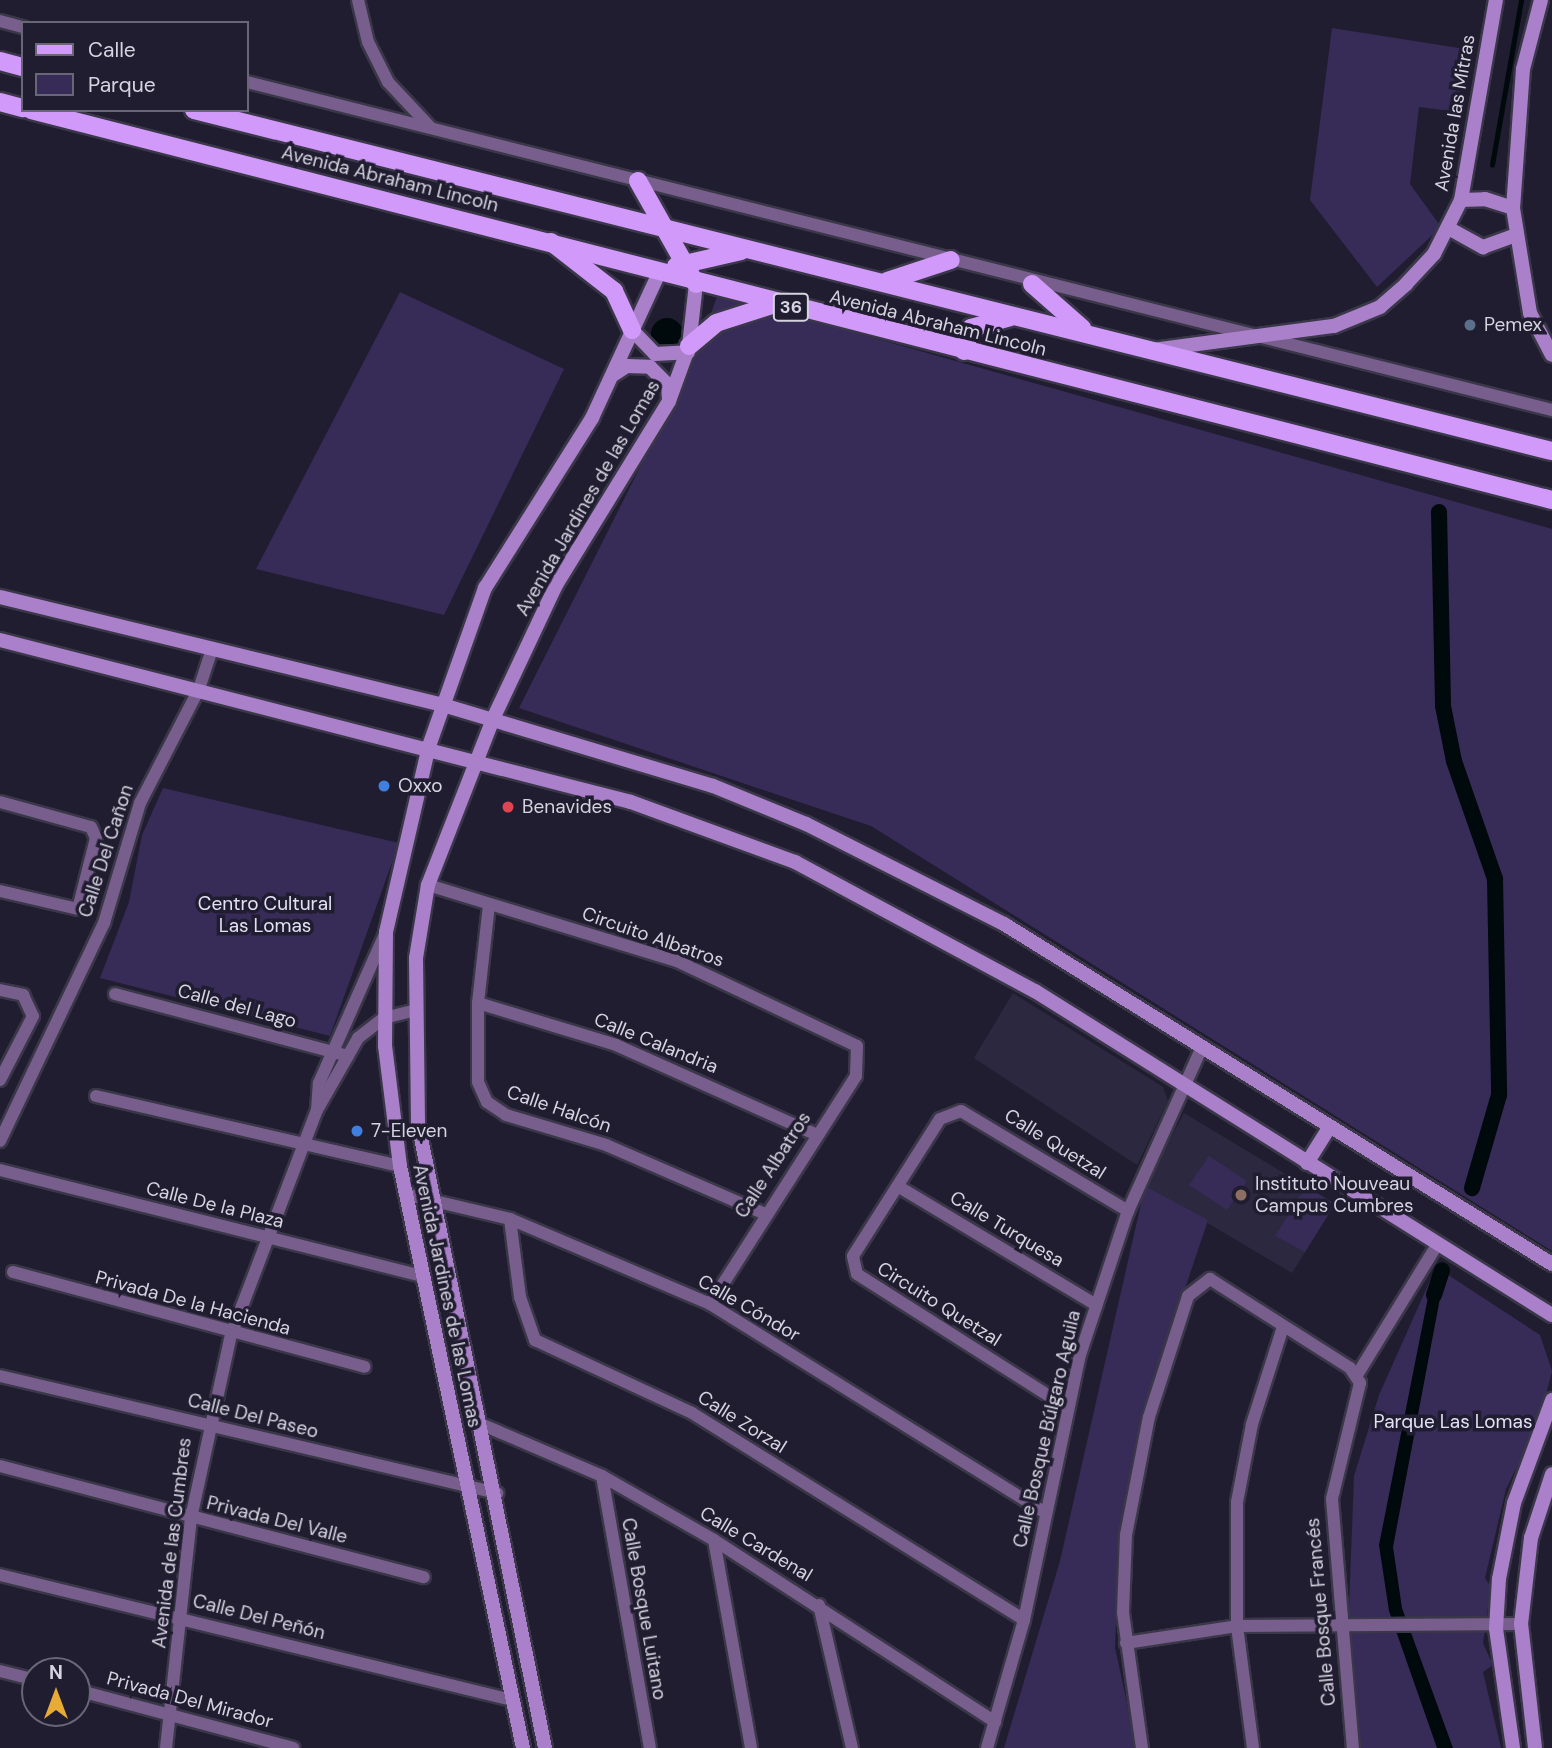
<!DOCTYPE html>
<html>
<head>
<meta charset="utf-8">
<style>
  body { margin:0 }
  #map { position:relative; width:1552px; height:1748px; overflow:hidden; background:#211d30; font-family:"DM Sans",sans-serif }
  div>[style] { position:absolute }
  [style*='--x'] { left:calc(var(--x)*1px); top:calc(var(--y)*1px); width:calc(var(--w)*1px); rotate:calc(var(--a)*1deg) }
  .built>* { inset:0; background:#2c283f }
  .green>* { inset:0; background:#372b58 }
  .water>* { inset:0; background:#00090c }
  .round { border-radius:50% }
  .stream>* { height:4.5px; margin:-2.25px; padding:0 2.25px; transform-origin:2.25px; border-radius:2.25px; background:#00090c }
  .canal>* { height:16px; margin:-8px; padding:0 8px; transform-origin:8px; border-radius:8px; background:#00090c }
  .roads { filter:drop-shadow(2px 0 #3a3749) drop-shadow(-2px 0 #3a3749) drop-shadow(0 2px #3a3749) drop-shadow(0 -2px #3a3749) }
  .street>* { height:12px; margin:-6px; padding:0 6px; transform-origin:6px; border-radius:6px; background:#785e8c }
  .secondary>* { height:14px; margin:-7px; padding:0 7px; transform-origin:7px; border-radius:7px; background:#aa80ca }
  .primary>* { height:18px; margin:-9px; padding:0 9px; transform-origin:9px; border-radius:9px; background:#d19afa }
  .dots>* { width:19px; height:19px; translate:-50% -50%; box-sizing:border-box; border:4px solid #211d30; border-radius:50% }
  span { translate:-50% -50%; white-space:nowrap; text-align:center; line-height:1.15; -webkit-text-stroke:7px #211d30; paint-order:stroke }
  .shield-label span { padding:2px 5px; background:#211d30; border:2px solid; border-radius:5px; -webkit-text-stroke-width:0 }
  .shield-label { font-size:18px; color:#d6d4e1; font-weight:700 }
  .street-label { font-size:19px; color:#d6d4e1 }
  .poi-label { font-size:19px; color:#d6d4e1 }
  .left { translate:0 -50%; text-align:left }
  .park-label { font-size:19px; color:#e3e0f5 }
  .legend { position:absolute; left:21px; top:21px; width:228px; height:91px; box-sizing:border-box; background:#211d30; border:2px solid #696677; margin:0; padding:9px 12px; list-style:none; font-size:21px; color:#d6d4e1 }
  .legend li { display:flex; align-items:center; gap:14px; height:35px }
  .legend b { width:35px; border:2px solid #696677 }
  .north { position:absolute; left:21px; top:1657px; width:70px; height:70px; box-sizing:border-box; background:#211d30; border:2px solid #696677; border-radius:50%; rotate:0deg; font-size:19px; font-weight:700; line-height:28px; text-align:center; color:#d6d4e1 }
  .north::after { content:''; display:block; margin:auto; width:24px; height:32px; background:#e6ac36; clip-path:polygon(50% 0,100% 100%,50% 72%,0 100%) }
</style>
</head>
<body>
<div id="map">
  <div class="built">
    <div style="clip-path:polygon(1013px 993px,1163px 1087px,1168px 1101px,1137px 1165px,974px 1058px)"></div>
    <div style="clip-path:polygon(1184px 1113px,1335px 1204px,1292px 1273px,1145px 1186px)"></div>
  </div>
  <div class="green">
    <div style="clip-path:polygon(1332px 28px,1465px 49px,1458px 112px,1419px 107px,1410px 184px,1441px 227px,1377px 287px,1310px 200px)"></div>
    <div style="clip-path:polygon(400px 292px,564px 369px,444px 615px,256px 569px)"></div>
    <div style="clip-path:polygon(718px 294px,1552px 529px,1552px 1251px,871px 826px,519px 708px,695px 358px)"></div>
    <div style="clip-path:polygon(163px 788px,399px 843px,330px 1036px,100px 978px,129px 902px,142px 835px)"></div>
    <div style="clip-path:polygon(1209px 1156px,1247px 1181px,1227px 1210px,1189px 1185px)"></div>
    <div style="clip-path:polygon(1145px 1186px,1208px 1220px,1155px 1378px,1119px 1533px,1115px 1648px,1137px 1748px,1004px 1748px,1060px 1561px)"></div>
    <div style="clip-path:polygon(1306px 1186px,1335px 1204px,1305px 1252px,1275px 1236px)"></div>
    <div style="clip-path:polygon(1436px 1267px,1540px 1335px,1552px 1371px,1538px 1425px,1506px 1489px,1485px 1578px,1491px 1587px,1483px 1643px,1493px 1665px,1483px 1672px,1501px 1748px,1360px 1748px,1349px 1608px,1354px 1476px,1379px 1395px)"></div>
  </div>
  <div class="water">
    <div class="round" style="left:651px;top:318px;width:32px;height:32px"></div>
    <div style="clip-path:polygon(1433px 1272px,1444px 1277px,1393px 1547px,1402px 1608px,1453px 1748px,1437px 1748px,1389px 1611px,1379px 1545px)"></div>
  </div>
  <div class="stream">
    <div style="--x:1492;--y:165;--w:168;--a:-80"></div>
  </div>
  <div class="canal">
    <div style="--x:1439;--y:512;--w:194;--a:88.8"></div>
    <div style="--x:1443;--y:706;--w:56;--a:78.7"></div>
    <div style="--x:1454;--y:761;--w:125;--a:70.8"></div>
    <div style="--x:1495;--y:879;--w:216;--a:88.9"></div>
    <div style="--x:1499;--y:1095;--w:97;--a:106.2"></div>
    <div style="--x:1434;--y:1295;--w:26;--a:-72"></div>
  </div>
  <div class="roads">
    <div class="street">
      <div style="--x:358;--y:0;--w:43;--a:76.6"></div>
      <div style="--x:368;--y:42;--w:45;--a:63.4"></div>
      <div style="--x:388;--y:82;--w:63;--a:46.9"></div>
      <div style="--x:0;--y:21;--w:24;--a:15"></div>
      <div style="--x:247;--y:82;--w:1346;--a:14.11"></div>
      <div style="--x:0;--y:802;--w:94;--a:15.4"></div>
      <div style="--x:91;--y:827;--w:12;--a:66"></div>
      <div style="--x:96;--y:838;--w:73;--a:104.2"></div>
      <div style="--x:78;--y:909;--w:80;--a:-167"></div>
      <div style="--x:428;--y:885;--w:260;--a:17"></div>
      <div style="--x:677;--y:961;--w:199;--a:25.3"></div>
      <div style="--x:857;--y:1046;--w:30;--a:92"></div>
      <div style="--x:856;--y:1076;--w:271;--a:122.6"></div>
      <div style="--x:489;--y:905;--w:99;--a:96.4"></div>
      <div style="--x:478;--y:1003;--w:79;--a:90"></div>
      <div style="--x:478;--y:1082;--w:22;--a:66"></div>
      <div style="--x:487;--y:1102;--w:23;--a:34"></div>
      <div style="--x:506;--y:1115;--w:104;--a:16.7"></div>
      <div style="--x:606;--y:1145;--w:171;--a:23.4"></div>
      <div style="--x:0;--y:990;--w:24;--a:12"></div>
      <div style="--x:23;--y:995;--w:23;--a:65"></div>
      <div style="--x:33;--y:1016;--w:72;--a:117.3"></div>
      <div style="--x:115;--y:994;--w:241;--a:14.9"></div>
      <div style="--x:478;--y:1003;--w:144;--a:16.9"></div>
      <div style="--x:616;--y:1045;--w:218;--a:24.1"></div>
      <div style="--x:96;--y:1096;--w:312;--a:13"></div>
      <div style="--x:317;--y:1110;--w:83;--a:-60.3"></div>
      <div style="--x:358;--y:1038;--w:33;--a:-38"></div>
      <div style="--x:384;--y:1018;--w:30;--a:-14"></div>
      <div style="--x:0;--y:1141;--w:242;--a:-64.5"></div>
      <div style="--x:104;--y:923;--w:125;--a:-73.3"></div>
      <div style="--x:140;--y:803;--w:128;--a:-62.6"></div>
      <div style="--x:199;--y:689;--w:42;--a:-72"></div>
      <div style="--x:0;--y:1170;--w:434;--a:14.1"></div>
      <div style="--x:899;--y:1187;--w:230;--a:30.9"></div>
      <div style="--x:405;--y:1194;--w:108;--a:13.4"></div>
      <div style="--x:510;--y:1219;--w:217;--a:23"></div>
      <div style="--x:710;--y:1304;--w:396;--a:31.9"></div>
      <div style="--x:510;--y:1219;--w:79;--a:82.7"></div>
      <div style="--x:520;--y:1297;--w:46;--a:70.8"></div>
      <div style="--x:535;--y:1340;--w:173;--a:24.9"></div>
      <div style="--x:692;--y:1413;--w:391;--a:31.9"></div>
      <div style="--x:13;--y:1272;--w:364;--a:15.1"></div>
      <div style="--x:1357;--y:1375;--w:153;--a:-58.4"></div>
      <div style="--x:0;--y:1376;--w:511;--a:13.25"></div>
      <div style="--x:1068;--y:1408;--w:250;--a:-147.6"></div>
      <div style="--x:857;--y:1274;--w:18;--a:-103"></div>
      <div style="--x:853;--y:1256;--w:162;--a:-57.6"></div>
      <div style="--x:940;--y:1119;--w:22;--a:-21"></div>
      <div style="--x:961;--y:1111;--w:195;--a:30.9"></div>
      <div style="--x:483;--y:1425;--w:129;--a:23.2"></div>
      <div style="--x:602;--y:1476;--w:129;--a:29.7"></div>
      <div style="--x:714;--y:1540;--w:335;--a:32.9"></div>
      <div style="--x:0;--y:1466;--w:438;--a:14.7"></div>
      <div style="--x:602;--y:1476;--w:276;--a:80"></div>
      <div style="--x:714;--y:1540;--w:211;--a:79.9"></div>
      <div style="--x:0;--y:1575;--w:523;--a:13.72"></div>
      <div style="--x:819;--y:1605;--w:147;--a:77"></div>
      <div style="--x:1126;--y:1643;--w:112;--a:-8.7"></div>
      <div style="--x:1237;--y:1626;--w:284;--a:-0.4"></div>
      <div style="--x:0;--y:1671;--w:36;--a:14"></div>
      <div style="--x:77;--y:1690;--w:224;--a:15"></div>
      <div style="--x:166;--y:1748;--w:231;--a:-83.8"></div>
      <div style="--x:191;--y:1518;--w:187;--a:-77.7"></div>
      <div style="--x:231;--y:1335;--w:241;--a:-69.1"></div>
      <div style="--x:317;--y:1110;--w:27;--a:-86"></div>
      <div style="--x:319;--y:1083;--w:163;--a:-66.1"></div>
      <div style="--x:987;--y:1748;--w:133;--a:-73.9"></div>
      <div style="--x:1024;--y:1620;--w:268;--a:-78.1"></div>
      <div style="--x:1079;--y:1358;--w:155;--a:-71.6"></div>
      <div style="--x:1128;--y:1211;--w:178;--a:-65.7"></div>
      <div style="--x:1142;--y:1748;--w:137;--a:-98"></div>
      <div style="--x:1123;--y:1612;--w:77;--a:-87.8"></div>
      <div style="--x:1126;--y:1535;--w:120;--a:-79"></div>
      <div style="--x:1149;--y:1417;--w:127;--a:-72.1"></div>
      <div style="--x:1188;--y:1296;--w:28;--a:-38"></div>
      <div style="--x:1210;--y:1279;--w:166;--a:32.4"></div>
      <div style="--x:1350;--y:1368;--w:18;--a:56"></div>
      <div style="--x:1360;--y:1383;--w:119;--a:103.6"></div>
      <div style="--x:1332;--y:1499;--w:250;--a:85.2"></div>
      <div style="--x:1253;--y:1748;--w:123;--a:-97.5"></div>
      <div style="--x:1237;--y:1626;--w:124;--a:-90"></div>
      <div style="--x:1237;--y:1502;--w:79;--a:-79.1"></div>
      <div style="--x:1252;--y:1424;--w:102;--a:-72.3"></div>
    </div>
    <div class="secondary">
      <div style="--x:1541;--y:0;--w:71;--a:104.6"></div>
      <div style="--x:1523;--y:69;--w:139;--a:94.1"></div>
      <div style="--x:1513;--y:208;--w:106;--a:80.8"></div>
      <div style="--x:1530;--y:313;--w:47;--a:62.4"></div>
      <div style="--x:1461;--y:200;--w:24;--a:-2"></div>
      <div style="--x:1485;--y:199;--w:29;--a:18"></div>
      <div style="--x:1450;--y:229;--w:38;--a:29"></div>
      <div style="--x:1483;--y:247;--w:33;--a:-20"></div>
      <div style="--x:632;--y:330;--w:33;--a:46"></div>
      <div style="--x:655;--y:354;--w:33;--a:-3"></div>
      <div style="--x:1153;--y:350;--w:183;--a:-7.6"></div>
      <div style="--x:1334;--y:326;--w:50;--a:-22.4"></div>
      <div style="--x:1380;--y:307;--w:35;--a:-41"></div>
      <div style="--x:1406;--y:284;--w:41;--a:-47"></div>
      <div style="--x:1434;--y:254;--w:60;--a:-63.4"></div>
      <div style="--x:1461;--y:200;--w:203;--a:-80.1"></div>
      <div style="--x:613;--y:375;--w:17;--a:-33"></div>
      <div style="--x:627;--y:366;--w:23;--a:2"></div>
      <div style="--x:650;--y:367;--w:25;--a:45"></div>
      <div style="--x:668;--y:385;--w:15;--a:86"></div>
      <div style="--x:0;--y:597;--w:456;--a:13.7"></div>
      <div style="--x:443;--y:705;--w:282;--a:16.7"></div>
      <div style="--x:713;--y:786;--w:100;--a:22.2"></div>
      <div style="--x:806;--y:824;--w:222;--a:26.8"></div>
      <div style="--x:1004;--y:924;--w:645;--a:31.82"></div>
      <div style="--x:0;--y:640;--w:651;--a:14.4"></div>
      <div style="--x:631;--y:802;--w:175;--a:20.1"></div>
      <div style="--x:795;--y:862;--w:272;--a:28.3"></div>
      <div style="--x:1035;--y:991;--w:610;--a:32.08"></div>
      <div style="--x:1307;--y:1163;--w:39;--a:-58"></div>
      <div style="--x:523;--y:1748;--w:595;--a:-101.93"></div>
      <div style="--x:400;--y:1166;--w:121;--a:-97.1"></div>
      <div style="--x:385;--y:1046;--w:114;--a:-89.5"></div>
      <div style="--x:386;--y:932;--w:191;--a:-77"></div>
      <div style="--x:429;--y:746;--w:168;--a:-70.5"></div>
      <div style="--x:485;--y:588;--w:201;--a:-57.8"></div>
      <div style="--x:592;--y:418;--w:157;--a:-65.2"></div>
      <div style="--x:545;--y:1748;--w:638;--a:-101.49"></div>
      <div style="--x:418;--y:1123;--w:165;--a:-90.7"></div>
      <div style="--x:416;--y:958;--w:74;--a:-80.7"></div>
      <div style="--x:428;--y:885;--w:178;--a:-68.6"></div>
      <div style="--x:493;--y:719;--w:148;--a:-64.8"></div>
      <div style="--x:556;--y:585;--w:216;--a:-58.4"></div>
      <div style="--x:669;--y:401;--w:59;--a:-70"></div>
      <div style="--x:689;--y:346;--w:62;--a:-83.6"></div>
      <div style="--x:1513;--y:1748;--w:120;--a:-98.1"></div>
      <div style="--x:1496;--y:1629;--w:50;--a:-86.6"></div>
      <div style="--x:1499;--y:1579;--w:77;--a:-78.8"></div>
      <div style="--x:1514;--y:1503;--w:110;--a:-69.7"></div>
      <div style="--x:1535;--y:1748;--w:125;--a:-96.4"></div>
      <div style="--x:1521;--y:1624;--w:87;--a:-83.4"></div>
      <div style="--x:1531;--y:1538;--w:67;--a:-71.8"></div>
    </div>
    <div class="primary">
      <div style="--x:0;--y:61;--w:24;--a:15"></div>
      <div style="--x:0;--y:102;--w:24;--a:15"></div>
      <div style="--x:31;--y:110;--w:1570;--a:14.38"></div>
      <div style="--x:194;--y:110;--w:1400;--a:14.1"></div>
      <div style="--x:638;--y:181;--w:118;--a:60.6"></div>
      <div style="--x:551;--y:242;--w:80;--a:37.9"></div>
      <div style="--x:614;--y:291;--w:43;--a:65.2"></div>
      <div style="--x:676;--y:266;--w:67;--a:-13"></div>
      <div style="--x:887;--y:281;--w:67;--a:-18.2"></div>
      <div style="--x:1032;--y:284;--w:67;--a:41.3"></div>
      <div style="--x:689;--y:346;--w:35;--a:-40"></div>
      <div style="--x:716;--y:323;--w:59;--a:-17.8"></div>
      <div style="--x:964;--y:351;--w:24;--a:-73"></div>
      <div style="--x:971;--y:328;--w:41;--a:-15.4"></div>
    </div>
  </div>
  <div class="dots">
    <div style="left:1470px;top:325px;background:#5c6f8a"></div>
    <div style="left:384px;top:786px;background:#3f7fe0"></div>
    <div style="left:508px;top:807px;background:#e0444e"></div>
    <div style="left:357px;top:1131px;background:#3f7fe0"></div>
    <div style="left:1241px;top:1195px;background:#8d6e63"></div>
  </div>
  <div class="shield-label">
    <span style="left:791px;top:307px">36</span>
  </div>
  <div class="street-label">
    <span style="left:1455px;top:113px;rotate:-80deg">Avenida las Mitras</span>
    <span style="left:390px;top:179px;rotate:14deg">Avenida Abraham Lincoln</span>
    <span style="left:938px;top:323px;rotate:14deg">Avenida Abraham Lincoln</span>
    <span style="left:588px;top:498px;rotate:-60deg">Avenida Jardines de las Lomas</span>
    <span style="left:106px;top:851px;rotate:-72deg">Calle Del Cañon</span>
    <span style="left:653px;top:937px;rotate:19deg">Circuito Albatros</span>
    <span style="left:237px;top:1006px;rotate:15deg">Calle del Lago</span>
    <span style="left:656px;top:1043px;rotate:22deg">Calle Calandria</span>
    <span style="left:559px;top:1109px;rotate:19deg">Calle Halcón</span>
    <span style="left:1055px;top:1144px;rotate:32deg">Calle Quetzal</span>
    <span style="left:773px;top:1165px;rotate:-57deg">Calle Albatros</span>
    <span style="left:215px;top:1205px;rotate:14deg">Calle De la Plaza</span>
    <span style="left:1007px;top:1229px;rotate:31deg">Calle Turquesa</span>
    <span style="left:447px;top:1296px;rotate:78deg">Avenida Jardines de las Lomas</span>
    <span style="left:193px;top:1303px;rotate:15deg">Privada De la Hacienda</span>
    <span style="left:939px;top:1304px;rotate:32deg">Circuito Quetzal</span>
    <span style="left:749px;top:1308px;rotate:30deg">Calle Cóndor</span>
    <span style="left:253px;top:1416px;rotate:14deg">Calle Del Paseo</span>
    <span style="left:742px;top:1422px;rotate:32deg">Calle Zorzal</span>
    <span style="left:1047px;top:1429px;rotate:-77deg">Calle Bosque Búlgaro Aguila</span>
    <span style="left:277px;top:1520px;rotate:14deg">Privada Del Valle</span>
    <span style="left:172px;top:1543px;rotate:-83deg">Avenida de las Cumbres</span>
    <span style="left:756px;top:1544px;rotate:31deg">Calle Cardenal</span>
    <span style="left:644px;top:1609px;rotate:80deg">Calle Bosque Luitano</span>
    <span style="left:1321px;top:1612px;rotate:-95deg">Calle Bosque Francés</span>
    <span style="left:259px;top:1617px;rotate:14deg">Calle Del Peñón</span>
    <span style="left:190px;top:1700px;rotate:15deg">Privada Del Mirador</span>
  </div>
  <div class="poi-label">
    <span class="left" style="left:1484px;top:325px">Pemex</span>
    <span class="left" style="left:398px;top:786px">Oxxo</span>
    <span class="left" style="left:522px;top:807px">Benavides</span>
    <span class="left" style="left:371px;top:1131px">7-Eleven</span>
    <span class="left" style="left:1255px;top:1195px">Instituto Nouveau<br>Campus Cumbres</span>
  </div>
  <div class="park-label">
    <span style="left:265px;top:915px">Centro Cultural<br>Las Lomas</span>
    <span style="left:1453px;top:1422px">Parque Las Lomas</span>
  </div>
  <ul class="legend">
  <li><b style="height:9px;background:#d19afa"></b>Calle</li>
  <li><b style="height:19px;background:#372b58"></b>Parque</li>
  </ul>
  <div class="north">N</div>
</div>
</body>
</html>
